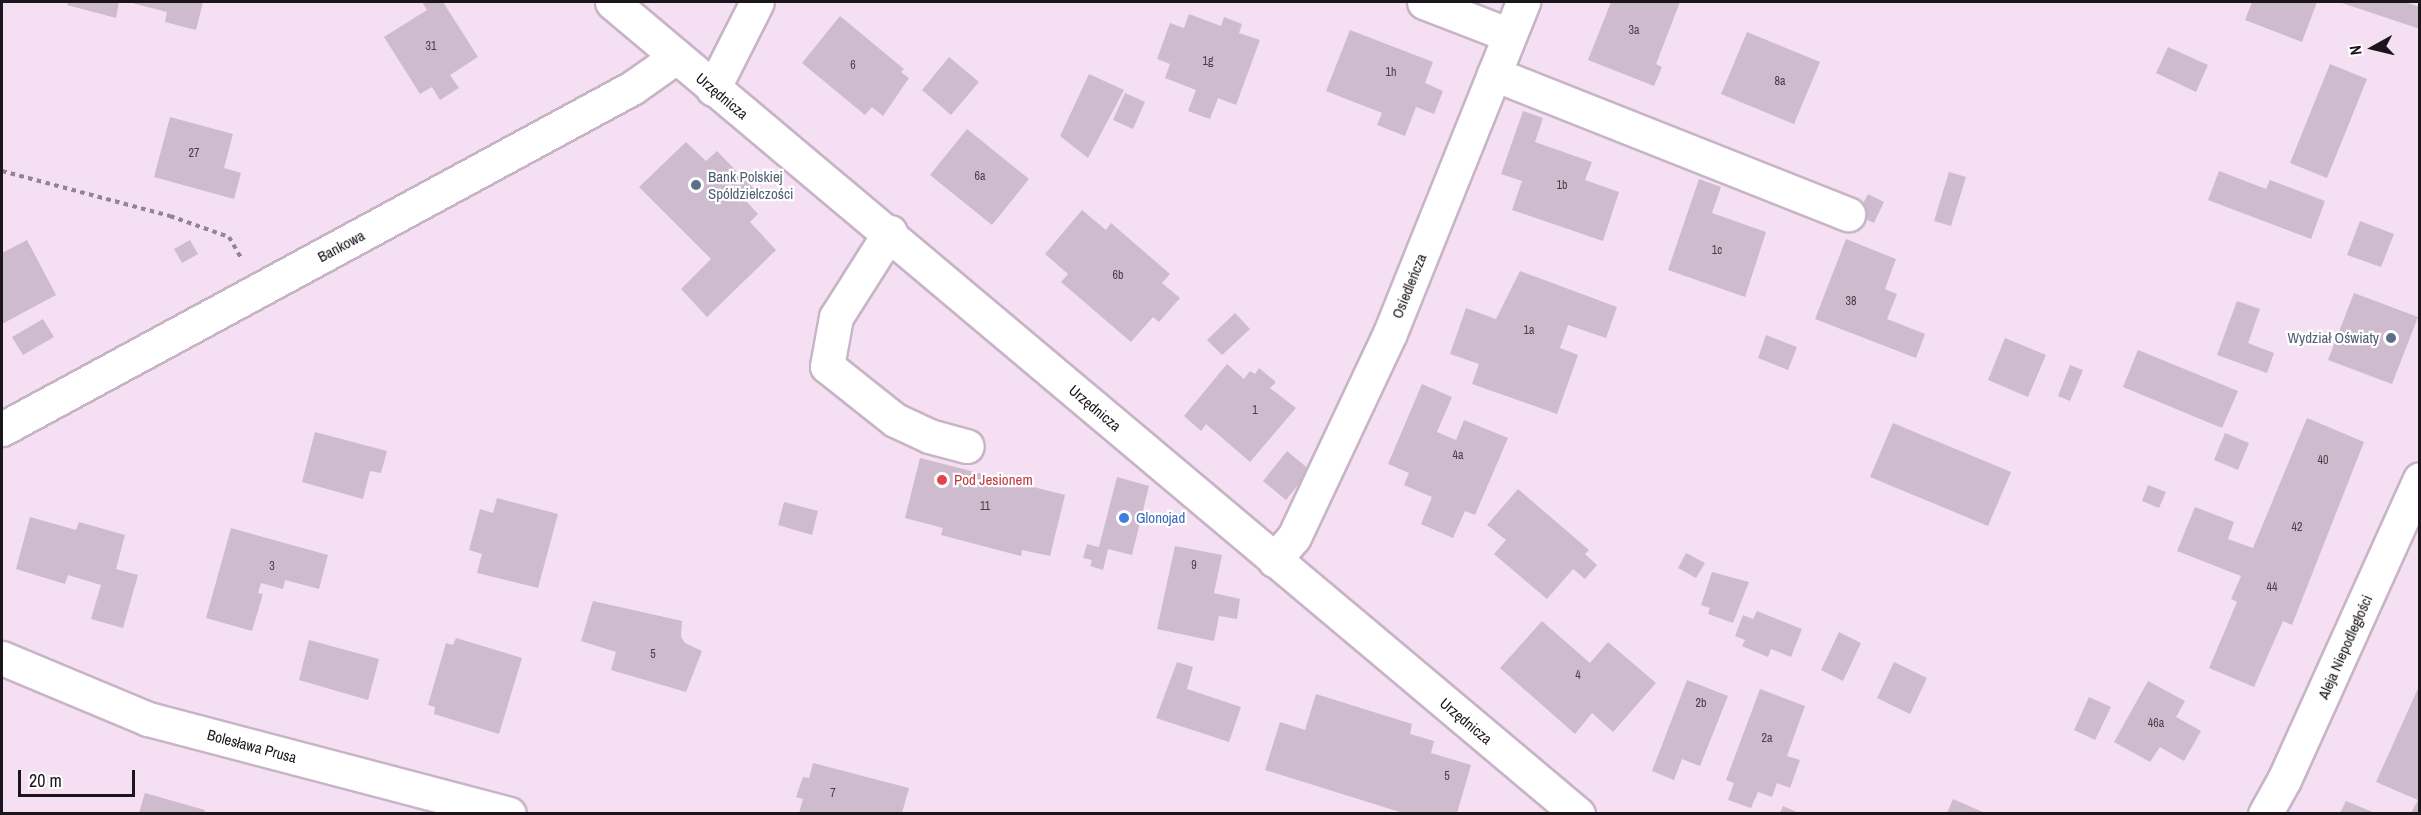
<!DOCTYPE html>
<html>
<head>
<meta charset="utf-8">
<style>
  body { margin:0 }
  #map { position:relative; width:2421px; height:815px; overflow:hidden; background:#f5dff3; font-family:"Archivo Narrow",sans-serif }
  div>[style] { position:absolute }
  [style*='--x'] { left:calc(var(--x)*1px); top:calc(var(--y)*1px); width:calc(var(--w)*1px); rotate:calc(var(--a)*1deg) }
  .building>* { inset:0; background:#cfbbce }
  .path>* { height:4px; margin-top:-2px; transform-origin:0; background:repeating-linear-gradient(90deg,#938492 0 4.5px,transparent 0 9px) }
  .roads { filter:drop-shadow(2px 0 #c8b4c7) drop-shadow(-2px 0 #c8b4c7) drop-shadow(0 2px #c8b4c7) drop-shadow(0 -2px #c8b4c7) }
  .minor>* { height:33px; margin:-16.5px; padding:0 16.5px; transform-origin:16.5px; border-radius:16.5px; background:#fff }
  .dots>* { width:16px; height:16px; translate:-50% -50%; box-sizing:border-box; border:3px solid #fff; border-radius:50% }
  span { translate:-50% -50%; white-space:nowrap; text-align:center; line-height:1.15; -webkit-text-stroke:4.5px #fff; paint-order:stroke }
  .number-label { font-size:12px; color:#493e48 }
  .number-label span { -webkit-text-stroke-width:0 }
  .street-label { font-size:15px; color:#1c151c }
  .service-label { font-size:15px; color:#4e5e75 }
  .left { translate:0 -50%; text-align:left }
  .right { translate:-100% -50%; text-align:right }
  .health-label { font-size:15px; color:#be3a42 }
  .shop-label { font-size:15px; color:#366cbe }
  .frame { position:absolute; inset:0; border:3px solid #1c151c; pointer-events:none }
  .north { position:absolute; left:2343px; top:18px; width:60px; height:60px; -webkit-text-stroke:4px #fff; paint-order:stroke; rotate:262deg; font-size:16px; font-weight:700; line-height:24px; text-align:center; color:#1c151c }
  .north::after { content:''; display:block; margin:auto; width:21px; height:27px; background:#1c151c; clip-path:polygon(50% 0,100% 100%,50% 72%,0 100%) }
  .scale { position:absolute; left:18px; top:770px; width:117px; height:27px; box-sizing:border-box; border:3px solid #1c151c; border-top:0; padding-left:8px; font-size:18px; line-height:21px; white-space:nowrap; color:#1c151c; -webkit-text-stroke:4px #fff; paint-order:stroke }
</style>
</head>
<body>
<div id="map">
  <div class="building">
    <div style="clip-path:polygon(68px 2px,119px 2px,116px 18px,67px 5px)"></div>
    <div style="clip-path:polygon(128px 2px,203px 2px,196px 30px,165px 22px,167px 12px)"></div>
    <div style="clip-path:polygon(422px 2px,443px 2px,478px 57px,450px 75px,459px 88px,440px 100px,432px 87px,420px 94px,384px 37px,427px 10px)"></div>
    <div style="clip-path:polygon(1611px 2px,1680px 2px,1656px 64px,1662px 67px,1654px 86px,1588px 60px)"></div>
    <div style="clip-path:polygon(2252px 2px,2317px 2px,2302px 42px,2245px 20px)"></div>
    <div style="clip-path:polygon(2339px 2px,2405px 2px,2420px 7px,2420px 29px)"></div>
    <div style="clip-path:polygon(1189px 14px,1221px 26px,1224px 17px,1242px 24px,1239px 33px,1260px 40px,1236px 105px,1218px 98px,1210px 119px,1188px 111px,1196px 90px,1165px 78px,1170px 64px,1157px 59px,1170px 23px,1184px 28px)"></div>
    <div style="clip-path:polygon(840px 16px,904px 69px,901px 72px,909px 78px,883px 116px,872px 107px,865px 115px,802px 63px)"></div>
    <div style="clip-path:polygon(1350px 30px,1433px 62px,1425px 83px,1443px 91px,1434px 114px,1416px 107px,1405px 136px,1377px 125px,1382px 113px,1326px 91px)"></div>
    <div style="clip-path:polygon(1747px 32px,1820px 62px,1794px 124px,1721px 94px)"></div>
    <div style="clip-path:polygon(2168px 47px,2208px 65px,2196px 92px,2156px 73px)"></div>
    <div style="clip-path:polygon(949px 57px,979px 82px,951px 115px,922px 90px)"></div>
    <div style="clip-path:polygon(2330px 64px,2367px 79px,2327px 178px,2290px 163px)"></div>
    <div style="clip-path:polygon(1089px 74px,1124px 90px,1088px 158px,1060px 136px)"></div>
    <div style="clip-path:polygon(1125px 93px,1145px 102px,1133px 129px,1113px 120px)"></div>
    <div style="clip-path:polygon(1523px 111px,1543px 118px,1535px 142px,1592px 162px,1585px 180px,1619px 192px,1603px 241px,1512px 210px,1522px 181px,1501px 174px)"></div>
    <div style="clip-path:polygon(170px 117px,233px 134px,224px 168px,241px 173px,234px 199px,154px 177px)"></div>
    <div style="clip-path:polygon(967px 129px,1029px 179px,992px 225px,930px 175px)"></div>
    <div style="clip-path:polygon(686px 142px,706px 161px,717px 151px,754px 189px,744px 199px,758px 214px,750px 222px,776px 250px,707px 317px,681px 289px,711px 259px,639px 187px)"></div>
    <div style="clip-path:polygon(2219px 171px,2266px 189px,2270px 180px,2325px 201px,2311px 239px,2208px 200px)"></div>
    <div style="clip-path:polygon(1949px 172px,1966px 177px,1951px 226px,1934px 221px)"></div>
    <div style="clip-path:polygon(1699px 179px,1721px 187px,1712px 213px,1766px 232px,1745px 297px,1668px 270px)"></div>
    <div style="clip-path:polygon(1868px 194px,1884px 202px,1874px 223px,1857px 215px)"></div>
    <div style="clip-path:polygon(1082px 210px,1106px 230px,1111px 223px,1170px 274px,1162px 283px,1180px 298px,1159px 322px,1153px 317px,1131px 342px,1061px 282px,1068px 274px,1045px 254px)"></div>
    <div style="clip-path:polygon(2360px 221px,2394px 234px,2381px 267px,2347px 255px)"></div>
    <div style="clip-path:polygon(1846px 239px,1896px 259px,1885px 289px,1897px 294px,1887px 319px,1925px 334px,1916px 358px,1815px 319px)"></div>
    <div style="clip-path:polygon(27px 240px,56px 295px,2px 324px,2px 253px)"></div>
    <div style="clip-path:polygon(190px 240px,198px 254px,182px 263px,174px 249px)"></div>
    <div style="clip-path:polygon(1520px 271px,1617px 307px,1606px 338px,1568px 325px,1560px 348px,1578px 355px,1557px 414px,1472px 384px,1479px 364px,1450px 354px,1466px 308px,1496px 319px)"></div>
    <div style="clip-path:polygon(2354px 293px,2418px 317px,2392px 384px,2328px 360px)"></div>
    <div style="clip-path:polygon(2237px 301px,2260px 309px,2248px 343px,2274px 353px,2267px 373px,2217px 355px)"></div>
    <div style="clip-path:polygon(1235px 313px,1250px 329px,1222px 355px,1207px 340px)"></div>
    <div style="clip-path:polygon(43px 319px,54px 337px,23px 355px,12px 337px)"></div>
    <div style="clip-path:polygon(1766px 335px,1797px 347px,1788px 370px,1758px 358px)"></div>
    <div style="clip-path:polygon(2005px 338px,2046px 355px,2028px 397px,1988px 380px)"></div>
    <div style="clip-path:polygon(2138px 350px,2238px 391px,2222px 428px,2123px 387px)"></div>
    <div style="clip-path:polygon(1227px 364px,1244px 379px,1250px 371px,1255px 374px,1259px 368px,1276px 382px,1270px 388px,1296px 408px,1250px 462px,1206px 424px,1201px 431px,1184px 416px)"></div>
    <div style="clip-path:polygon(2070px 365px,2083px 370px,2070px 401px,2058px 396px)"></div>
    <div style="clip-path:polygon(1422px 384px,1452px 397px,1437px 432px,1456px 440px,1464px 420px,1508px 438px,1475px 515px,1465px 511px,1453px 538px,1421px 524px,1432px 497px,1404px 485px,1409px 473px,1388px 464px)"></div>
    <div style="clip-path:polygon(2307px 418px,2364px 442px,2292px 625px,2283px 621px,2254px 687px,2209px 668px,2237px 602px,2231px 599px,2241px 576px,2177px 551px,2195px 507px,2234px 522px,2228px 539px,2253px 548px)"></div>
    <div style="clip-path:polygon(1893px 423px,2011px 472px,1988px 526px,1870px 477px)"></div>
    <div style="clip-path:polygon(315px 432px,387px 451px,381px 473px,370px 471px,363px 499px,302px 482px)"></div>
    <div style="clip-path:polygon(2225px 433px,2249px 443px,2238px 470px,2214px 460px)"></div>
    <div style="clip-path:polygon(1287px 451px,1310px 470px,1286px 500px,1263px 481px)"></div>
    <div style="clip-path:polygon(920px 458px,1065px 495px,1050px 556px,1022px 550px,1021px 556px,941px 535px,943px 528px,905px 518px)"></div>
    <div style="clip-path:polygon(1117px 477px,1149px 486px,1132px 555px,1108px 549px,1103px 570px,1090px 566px,1092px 560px,1083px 558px,1087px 544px,1099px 547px)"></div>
    <div style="clip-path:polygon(2148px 485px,2166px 492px,2159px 508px,2142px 501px)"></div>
    <div style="clip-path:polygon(1518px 489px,1589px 550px,1585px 554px,1597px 565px,1585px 579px,1573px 569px,1547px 599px,1494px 554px,1506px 540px,1487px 525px)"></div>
    <div style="clip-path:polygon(497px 498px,558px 514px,538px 588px,477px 573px,482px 554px,469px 550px,480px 509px,493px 513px)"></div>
    <div style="clip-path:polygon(784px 502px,818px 511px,812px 535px,778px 525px)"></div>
    <div style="clip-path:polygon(30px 517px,76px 530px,79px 522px,125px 535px,116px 569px,138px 575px,123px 628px,91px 619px,101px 585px,68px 575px,65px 584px,16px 569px)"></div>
    <div style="clip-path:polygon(231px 528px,328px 555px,319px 589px,285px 580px,283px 589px,261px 583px,258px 593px,263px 594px,252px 631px,206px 618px)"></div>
    <div style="clip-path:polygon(1175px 546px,1222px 555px,1214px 593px,1240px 599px,1237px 619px,1219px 616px,1214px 641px,1157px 629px)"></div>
    <div style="clip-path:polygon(1686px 553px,1705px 563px,1696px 578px,1678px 568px)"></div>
    <div style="clip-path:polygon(1712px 572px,1749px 582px,1733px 623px,1708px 614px,1710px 608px,1701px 605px)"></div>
    <div style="clip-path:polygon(593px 601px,682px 621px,681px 637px,685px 643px,702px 651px,686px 692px,611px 670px,616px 652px,581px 641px)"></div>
    <div style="clip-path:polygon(1757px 611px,1802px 629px,1791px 657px,1771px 649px,1768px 657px,1742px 646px,1745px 640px,1735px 636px,1743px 615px,1753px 619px)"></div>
    <div style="clip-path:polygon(1542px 621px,1590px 663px,1608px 642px,1656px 683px,1613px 732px,1592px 713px,1575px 734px,1500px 668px)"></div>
    <div style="clip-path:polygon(1839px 632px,1861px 643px,1843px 681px,1821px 670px)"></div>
    <div style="clip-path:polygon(456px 638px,522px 658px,499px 734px,434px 714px,435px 707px,428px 705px,446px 643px,453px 645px)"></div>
    <div style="clip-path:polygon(309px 640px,379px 659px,368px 700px,299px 680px)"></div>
    <div style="clip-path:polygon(1177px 662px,1193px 667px,1187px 689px,1241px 707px,1229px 742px,1156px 718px)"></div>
    <div style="clip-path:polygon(1894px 662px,1927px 678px,1910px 714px,1877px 698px)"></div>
    <div style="clip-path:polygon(1687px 680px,1728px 696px,1700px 766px,1682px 759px,1674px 780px,1652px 771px)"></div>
    <div style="clip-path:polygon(2148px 681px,2185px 701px,2176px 717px,2201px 731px,2184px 761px,2160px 747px,2150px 762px,2114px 742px)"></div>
    <div style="clip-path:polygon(2420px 684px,2420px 813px,2411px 813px,2418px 800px,2376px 782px)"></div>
    <div style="clip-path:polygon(1760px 689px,1805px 706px,1787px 756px,1800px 760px,1790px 788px,1777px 783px,1772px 797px,1758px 792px,1751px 808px,1728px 800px,1734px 783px,1726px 780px)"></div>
    <div style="clip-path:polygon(1316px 694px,1412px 724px,1410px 734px,1434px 741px,1431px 753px,1471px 765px,1457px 813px,1403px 813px,1265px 770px,1280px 722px,1305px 730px)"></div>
    <div style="clip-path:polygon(2089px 697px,2111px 707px,2095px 740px,2074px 730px)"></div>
    <div style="clip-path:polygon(813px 763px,909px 788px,902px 813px,799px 813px,803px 799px,796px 797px,803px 777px,809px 778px)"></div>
    <div style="clip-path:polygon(145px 793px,205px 810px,204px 813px,139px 813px)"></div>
    <div style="clip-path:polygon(1953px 799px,1985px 813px,1947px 813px)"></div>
    <div style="clip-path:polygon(2346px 801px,2375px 813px,2340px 813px)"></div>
    <div style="clip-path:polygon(1783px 806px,1799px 813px,1780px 813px)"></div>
  </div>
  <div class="path">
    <div style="--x:2;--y:171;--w:174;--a:15"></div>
    <div style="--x:170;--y:216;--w:63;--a:19.6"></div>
    <div style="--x:229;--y:237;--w:24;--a:60"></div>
  </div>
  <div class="roads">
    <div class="minor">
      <div style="--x:612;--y:2;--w:1262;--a:40.05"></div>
      <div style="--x:1424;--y:2;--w:91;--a:21.2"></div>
      <div style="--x:1494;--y:74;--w:381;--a:21.6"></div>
      <div style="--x:713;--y:89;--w:97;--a:-63.2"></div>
      <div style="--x:890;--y:232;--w:101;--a:122.4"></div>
      <div style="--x:836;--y:317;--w:50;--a:100.4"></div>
      <div style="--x:827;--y:366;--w:87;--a:38.5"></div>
      <div style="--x:895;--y:420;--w:38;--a:25"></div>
      <div style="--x:929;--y:436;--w:39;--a:15"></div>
      <div style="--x:2;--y:429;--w:716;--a:-28.43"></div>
      <div style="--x:632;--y:88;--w:54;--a:-35.2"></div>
      <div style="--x:1274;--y:560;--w:30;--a:-49"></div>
      <div style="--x:1294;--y:537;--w:225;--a:-64.8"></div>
      <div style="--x:1390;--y:333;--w:357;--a:-68.1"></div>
      <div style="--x:2;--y:658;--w:158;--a:22.7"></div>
      <div style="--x:148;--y:719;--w:373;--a:14.7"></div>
      <div style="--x:2265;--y:814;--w:39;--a:-61"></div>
      <div style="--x:2284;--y:780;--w:330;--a:-65.7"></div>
    </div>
  </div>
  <div class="dots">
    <div style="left:696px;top:185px;background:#5c6f8a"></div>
    <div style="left:2391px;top:338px;background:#5c6f8a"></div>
    <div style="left:942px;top:480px;background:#e0444e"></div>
    <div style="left:1124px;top:518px;background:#3f7fe0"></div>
  </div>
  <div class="number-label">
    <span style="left:1634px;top:31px">3a</span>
    <span style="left:431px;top:47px">31</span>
    <span style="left:1208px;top:62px">1g</span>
    <span style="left:853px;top:66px">6</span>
    <span style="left:1391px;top:73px">1h</span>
    <span style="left:1780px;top:82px">8a</span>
    <span style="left:194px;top:154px">27</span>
    <span style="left:980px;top:177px">6a</span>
    <span style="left:1562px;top:186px">1b</span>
    <span style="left:1717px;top:251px">1c</span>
    <span style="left:1118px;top:276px">6b</span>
    <span style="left:1851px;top:302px">38</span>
    <span style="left:1529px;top:331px">1a</span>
    <span style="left:1255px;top:411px">1</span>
    <span style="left:1458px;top:456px">4a</span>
    <span style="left:2323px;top:461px">40</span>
    <span style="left:985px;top:507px">11</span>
    <span style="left:2297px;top:528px">42</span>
    <span style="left:1194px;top:566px">9</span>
    <span style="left:272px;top:567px">3</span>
    <span style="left:2272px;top:588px">44</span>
    <span style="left:653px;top:655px">5</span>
    <span style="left:1578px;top:676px">4</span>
    <span style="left:1701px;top:704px">2b</span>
    <span style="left:2156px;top:724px">46a</span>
    <span style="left:1767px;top:739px">2a</span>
    <span style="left:1447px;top:777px">5</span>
    <span style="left:833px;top:794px">7</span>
  </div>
  <div class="street-label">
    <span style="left:722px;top:96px;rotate:40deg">Urzędnicza</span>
    <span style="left:341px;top:246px;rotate:-28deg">Bankowa</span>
    <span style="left:1409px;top:286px;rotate:-68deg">Osiedleńcza</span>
    <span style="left:1095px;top:408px;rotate:40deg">Urzędnicza</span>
    <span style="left:2345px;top:647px;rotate:-66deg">Aleja Niepodległości</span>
    <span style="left:1466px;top:721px;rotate:40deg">Urzędnicza</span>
    <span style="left:252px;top:746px;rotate:15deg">Bolesława Prusa</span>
  </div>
  <div class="service-label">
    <span class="left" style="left:708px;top:185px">Bank Polskiej<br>Spóldzielczości</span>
    <span class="right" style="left:2379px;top:338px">Wydział Oświaty</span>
  </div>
  <div class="health-label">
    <span class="left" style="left:954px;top:480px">Pod Jesionem</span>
  </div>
  <div class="shop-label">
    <span class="left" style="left:1136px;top:518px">Glonojad</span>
  </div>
  <div class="frame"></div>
  <div class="north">N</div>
  <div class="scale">20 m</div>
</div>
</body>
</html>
